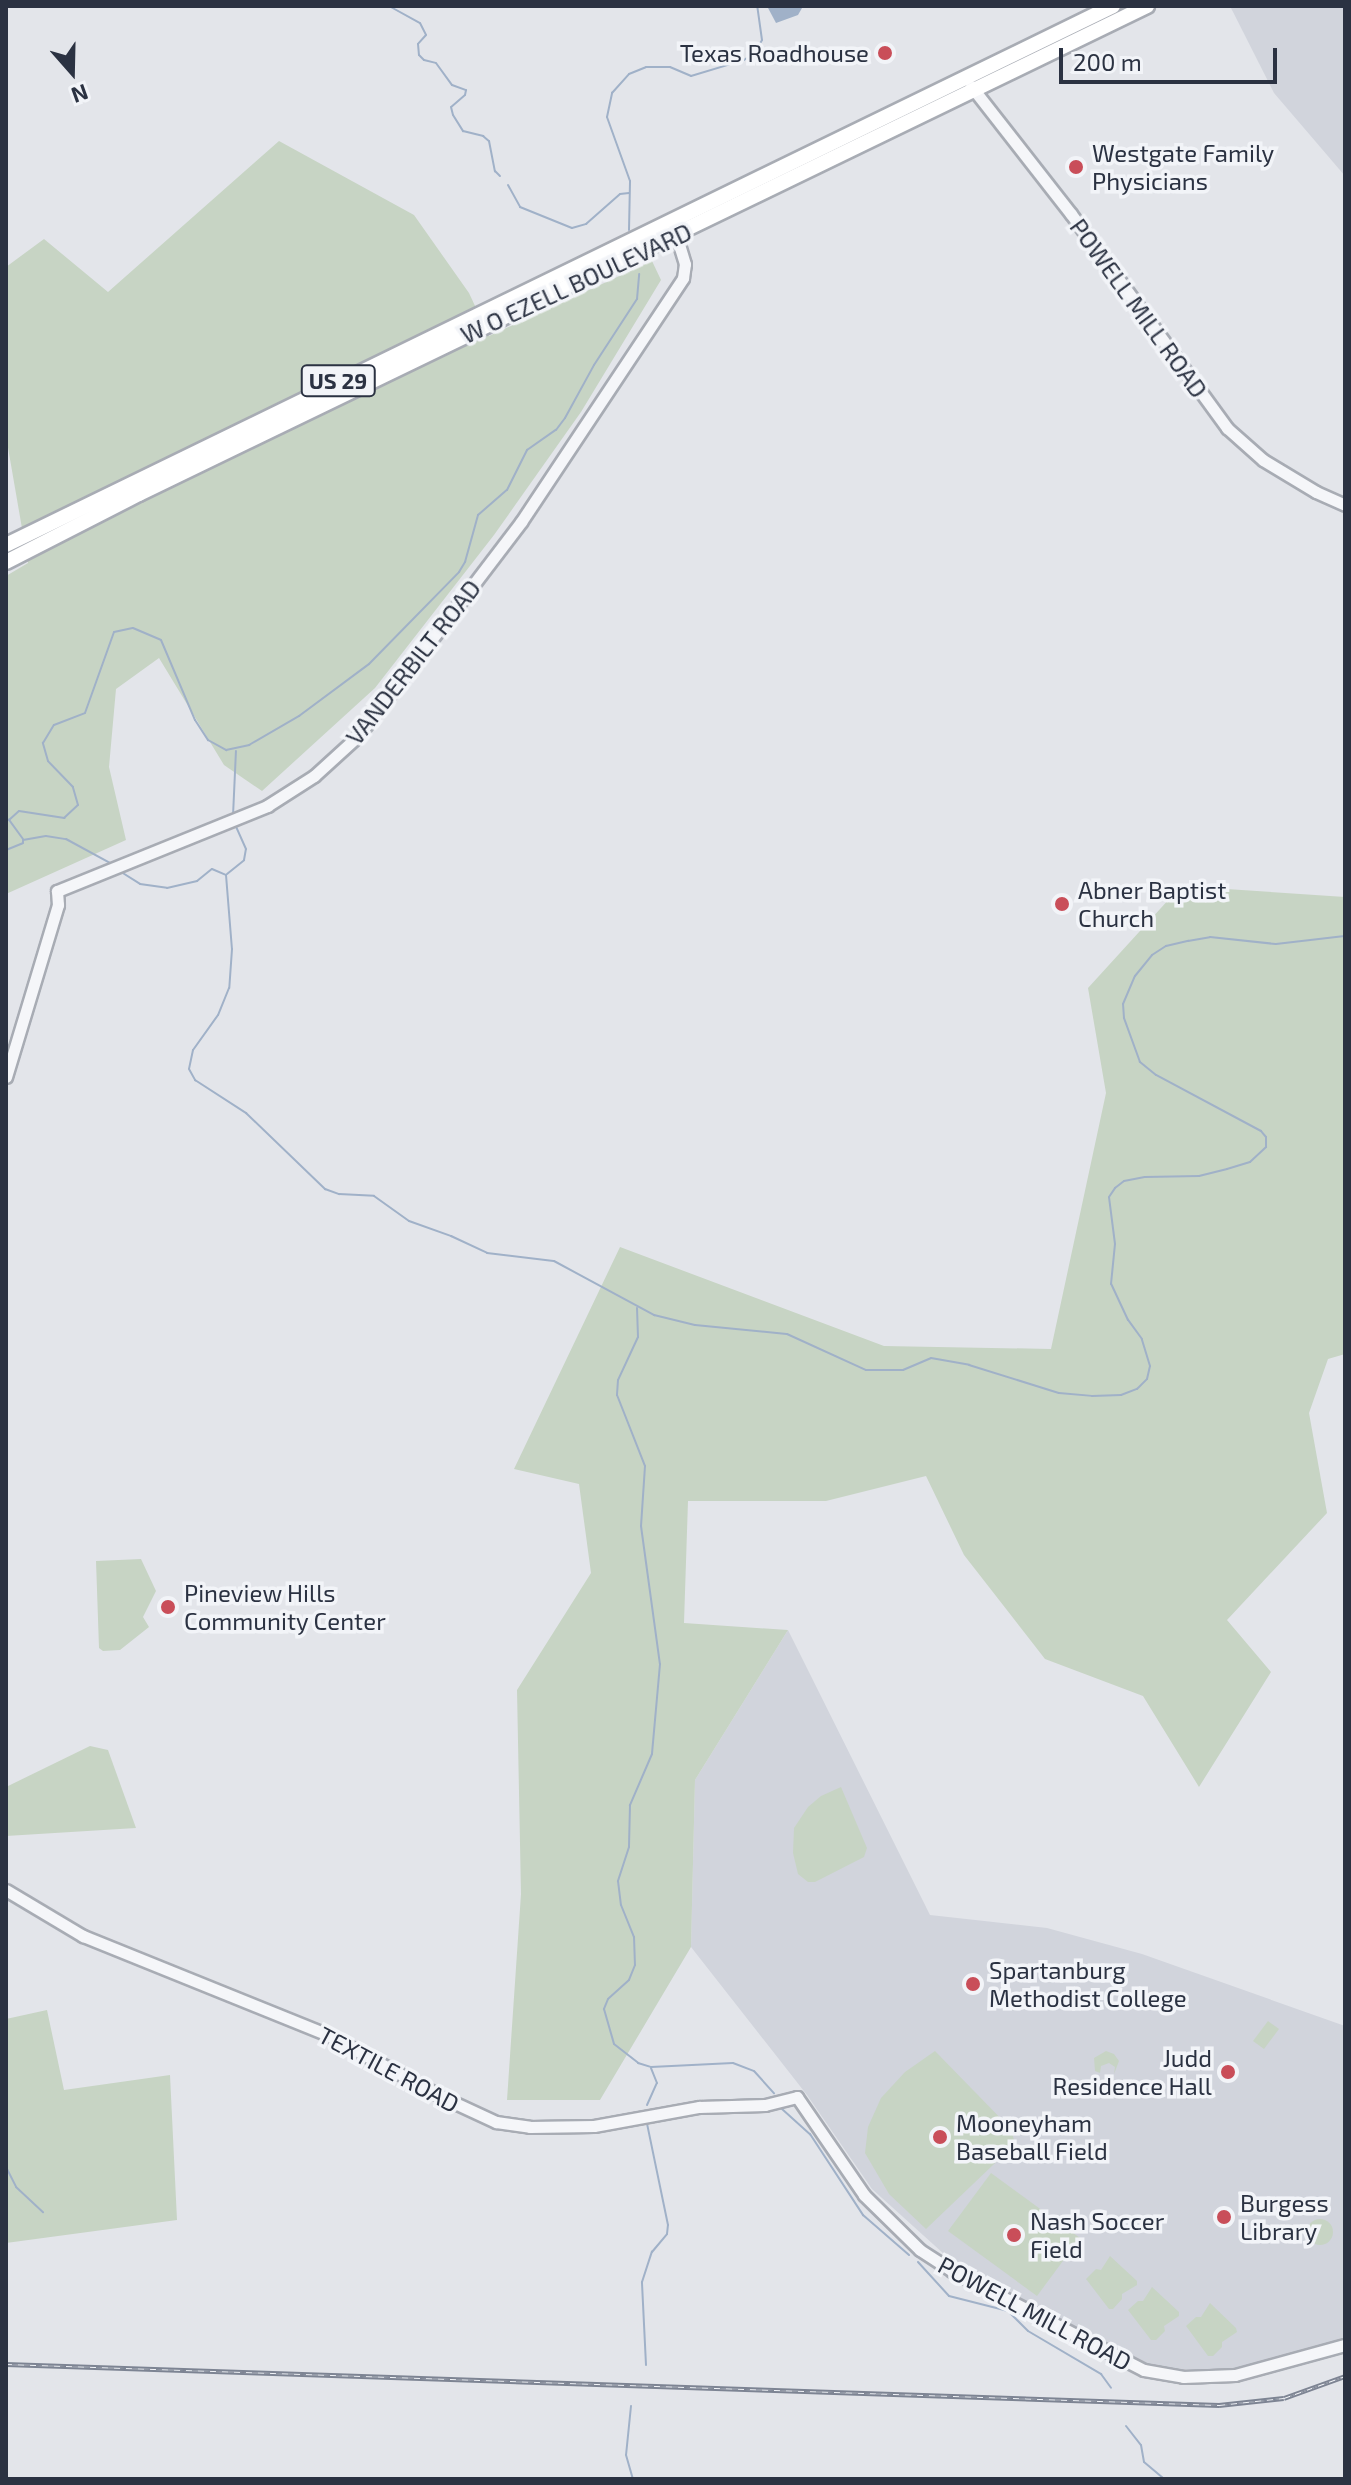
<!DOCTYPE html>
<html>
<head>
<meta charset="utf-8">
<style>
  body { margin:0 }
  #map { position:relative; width:1351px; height:2485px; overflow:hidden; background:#e3e5ea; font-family:"Exo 2",sans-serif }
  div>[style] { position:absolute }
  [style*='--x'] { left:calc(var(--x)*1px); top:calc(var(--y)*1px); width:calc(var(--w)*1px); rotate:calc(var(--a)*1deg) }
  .built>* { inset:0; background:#d1d4dc }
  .green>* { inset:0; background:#c7d4c4 }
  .round { border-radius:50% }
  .water>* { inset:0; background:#a0b1c8 }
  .stream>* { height:2px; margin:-1px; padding:0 1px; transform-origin:1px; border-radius:1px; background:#a0b1c8 }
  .roads { filter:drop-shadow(2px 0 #a8acb4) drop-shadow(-2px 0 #a8acb4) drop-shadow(0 2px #a8acb4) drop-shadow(0 -2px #a8acb4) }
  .tertiary>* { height:11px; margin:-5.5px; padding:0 5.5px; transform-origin:5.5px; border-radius:5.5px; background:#f5f6f9 }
  .primary>* { height:14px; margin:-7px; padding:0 7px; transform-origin:7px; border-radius:7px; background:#fff }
  .rail>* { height:5px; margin-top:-2.5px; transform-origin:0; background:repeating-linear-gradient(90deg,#f2f4f8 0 6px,#7d8493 0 12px); box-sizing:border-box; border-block:2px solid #7d8493 }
  .dots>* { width:22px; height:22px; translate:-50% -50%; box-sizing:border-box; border:4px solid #f2f4f8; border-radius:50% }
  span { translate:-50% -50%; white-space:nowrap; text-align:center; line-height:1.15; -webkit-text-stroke:7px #f2f4f8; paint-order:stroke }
  .shield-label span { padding:2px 6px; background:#f2f4f8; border:2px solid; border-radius:6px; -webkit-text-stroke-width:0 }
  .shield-label { font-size:22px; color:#2b3242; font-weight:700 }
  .poi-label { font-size:24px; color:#2b3242 }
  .right { translate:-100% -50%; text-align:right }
  .left { translate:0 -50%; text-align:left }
  .street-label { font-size:24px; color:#2b3242 }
  .frame { position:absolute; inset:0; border:8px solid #2b3242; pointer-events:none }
  .north { position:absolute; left:32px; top:32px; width:80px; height:80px; -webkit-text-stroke:6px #f2f4f8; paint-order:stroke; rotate:160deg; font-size:22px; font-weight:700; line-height:32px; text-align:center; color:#2b3242 }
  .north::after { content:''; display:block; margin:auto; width:28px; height:36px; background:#2b3242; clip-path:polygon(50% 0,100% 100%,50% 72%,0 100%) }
  .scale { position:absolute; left:1059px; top:48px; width:218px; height:36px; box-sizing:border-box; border:4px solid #2b3242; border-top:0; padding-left:10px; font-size:24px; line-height:28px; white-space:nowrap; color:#2b3242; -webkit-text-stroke:6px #f2f4f8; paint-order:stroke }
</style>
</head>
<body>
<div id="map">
  <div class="built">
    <div style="clip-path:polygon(1230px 6px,1345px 6px,1345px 176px,1274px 93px)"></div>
    <div style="clip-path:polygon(788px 1630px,930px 1915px,1047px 1928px,1142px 1954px,1345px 2026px,1345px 2339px,1234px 2370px,1191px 2374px,1158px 2369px,1078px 2331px,944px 2254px,872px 2189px,807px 2095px,691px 1947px,695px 1780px)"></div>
  </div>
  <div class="green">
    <div style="clip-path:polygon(279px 141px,414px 215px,469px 293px,489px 336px,652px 261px,661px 280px,581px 412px,494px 535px,375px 688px,262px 791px,224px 765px,159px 658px,116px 689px,109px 767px,126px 840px,6px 894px,6px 576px,28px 563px,6px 436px,6px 267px,44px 239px,108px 292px)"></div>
    <div style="clip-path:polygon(1181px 886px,1345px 897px,1345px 1354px,1328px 1359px,1309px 1413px,1327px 1513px,1227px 1620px,1271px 1672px,1199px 1787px,1143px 1696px,1045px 1659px,964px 1555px,926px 1476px,826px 1501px,688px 1501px,684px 1623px,788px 1630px,695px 1780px,691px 1947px,600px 2100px,507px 2100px,521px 1894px,517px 1690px,591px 1573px,579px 1484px,514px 1469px,620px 1247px,884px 1346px,1051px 1349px,1106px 1093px,1088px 988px)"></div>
    <div style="clip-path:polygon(141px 1559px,156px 1591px,143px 1617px,149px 1627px,120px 1650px,103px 1651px,99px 1648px,96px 1561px)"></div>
    <div style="clip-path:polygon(90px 1746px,108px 1750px,136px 1828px,6px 1836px,6px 1787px)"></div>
    <div style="clip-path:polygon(841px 1787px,867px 1848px,864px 1857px,815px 1882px,808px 1882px,798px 1874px,793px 1853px,794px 1828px,808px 1807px,821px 1796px)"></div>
    <div style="clip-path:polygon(47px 2010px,64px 2090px,170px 2075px,177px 2220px,6px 2243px,6px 2019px)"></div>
    <div style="clip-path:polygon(1268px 2021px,1279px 2029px,1264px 2049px,1253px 2041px)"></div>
    <div style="clip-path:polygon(935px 2051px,1011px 2129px,1015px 2144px,926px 2229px,889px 2194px,865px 2153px,868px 2127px,881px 2098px,905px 2072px)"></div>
    <div style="clip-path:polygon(1106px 2051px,1114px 2054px,1119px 2061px,1114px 2074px,1115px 2067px,1109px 2063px,1101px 2066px,1100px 2073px,1095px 2071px,1094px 2058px)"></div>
    <div style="clip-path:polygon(991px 2173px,1080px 2238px,1037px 2296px,948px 2231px)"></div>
    <div class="round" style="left:1307px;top:2219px;width:26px;height:26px"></div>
    <div style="clip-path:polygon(1110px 2256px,1137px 2281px,1137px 2285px,1122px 2294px,1122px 2299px,1113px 2309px,1109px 2309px,1086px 2279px,1096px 2269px,1101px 2270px)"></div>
    <div style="clip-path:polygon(1152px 2287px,1179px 2312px,1179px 2316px,1164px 2326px,1165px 2331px,1156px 2340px,1151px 2340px,1128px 2310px,1138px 2301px,1143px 2301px)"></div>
    <div style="clip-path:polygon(1210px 2303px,1236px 2328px,1237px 2332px,1222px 2342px,1222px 2347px,1213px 2356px,1208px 2356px,1186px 2326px,1196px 2317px,1201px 2317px)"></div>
  </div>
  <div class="water">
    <div style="clip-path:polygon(767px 6px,801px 6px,802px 8px,798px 15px,776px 23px)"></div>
  </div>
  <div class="stream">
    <div style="--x:389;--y:6;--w:35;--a:29"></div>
    <div style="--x:420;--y:23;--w:13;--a:63"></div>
    <div style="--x:426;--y:35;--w:12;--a:132"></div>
    <div style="--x:418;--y:44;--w:11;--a:85"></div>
    <div style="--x:419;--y:55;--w:7;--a:45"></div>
    <div style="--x:424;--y:60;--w:12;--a:14"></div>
    <div style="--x:436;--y:63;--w:27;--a:54"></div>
    <div style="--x:452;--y:85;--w:15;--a:20"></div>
    <div style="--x:466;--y:90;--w:5;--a:101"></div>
    <div style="--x:465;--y:95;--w:18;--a:139"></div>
    <div style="--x:451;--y:107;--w:8;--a:76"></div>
    <div style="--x:453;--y:115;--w:19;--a:58"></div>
    <div style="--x:463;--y:131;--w:21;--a:14"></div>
    <div style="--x:483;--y:136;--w:8;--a:40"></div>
    <div style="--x:489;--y:141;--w:31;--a:79"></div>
    <div style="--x:495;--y:171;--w:7;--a:45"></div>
    <div style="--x:508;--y:185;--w:25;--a:61"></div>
    <div style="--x:520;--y:207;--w:56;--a:22"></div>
    <div style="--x:572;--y:228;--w:15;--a:-16"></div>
    <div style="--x:586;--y:224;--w:45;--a:-41.4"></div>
    <div style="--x:620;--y:194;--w:9;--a:-6"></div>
    <div style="--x:629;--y:230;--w:49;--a:-88.8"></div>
    <div style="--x:630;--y:181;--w:68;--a:-109.8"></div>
    <div style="--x:607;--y:117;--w:25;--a:-78"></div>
    <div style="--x:612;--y:93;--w:25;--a:-48"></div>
    <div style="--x:629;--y:74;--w:18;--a:-22"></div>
    <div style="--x:646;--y:67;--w:24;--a:0"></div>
    <div style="--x:670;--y:67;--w:23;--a:23"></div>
    <div style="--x:691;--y:76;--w:55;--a:-16.8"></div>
    <div style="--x:744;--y:60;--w:12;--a:-35"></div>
    <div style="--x:754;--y:53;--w:15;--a:-58"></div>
    <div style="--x:762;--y:40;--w:34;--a:-98"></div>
    <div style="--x:233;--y:816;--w:65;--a:-87.4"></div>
    <div style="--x:23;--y:839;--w:24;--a:-126"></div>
    <div style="--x:9;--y:820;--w:13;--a:-42"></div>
    <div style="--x:19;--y:811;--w:46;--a:8.8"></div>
    <div style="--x:64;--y:818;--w:19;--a:-43"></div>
    <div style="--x:78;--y:805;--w:19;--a:-106"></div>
    <div style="--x:73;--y:787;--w:36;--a:-134"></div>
    <div style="--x:48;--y:761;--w:19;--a:-106"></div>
    <div style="--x:43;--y:743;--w:21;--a:-59"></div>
    <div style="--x:54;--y:725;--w:33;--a:-21"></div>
    <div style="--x:85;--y:713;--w:86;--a:-70.3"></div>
    <div style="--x:114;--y:632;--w:19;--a:-12"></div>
    <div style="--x:133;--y:628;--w:30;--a:23"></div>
    <div style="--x:161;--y:640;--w:87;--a:67"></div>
    <div style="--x:195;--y:720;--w:24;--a:57"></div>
    <div style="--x:208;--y:740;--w:21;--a:29"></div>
    <div style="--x:226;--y:750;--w:24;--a:-12"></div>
    <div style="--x:249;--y:745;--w:58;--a:-30.1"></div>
    <div style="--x:299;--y:716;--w:87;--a:-36.6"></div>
    <div style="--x:369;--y:664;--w:129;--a:-45.6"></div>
    <div style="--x:459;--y:572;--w:12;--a:-59"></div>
    <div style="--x:465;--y:562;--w:49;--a:-74.5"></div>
    <div style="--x:478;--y:515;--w:38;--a:-41"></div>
    <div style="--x:507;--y:490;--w:45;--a:-63.4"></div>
    <div style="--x:527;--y:450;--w:35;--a:-35"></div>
    <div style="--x:556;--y:430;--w:15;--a:-53"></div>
    <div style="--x:565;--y:418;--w:60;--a:-61.3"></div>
    <div style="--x:594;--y:365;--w:79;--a:-56.9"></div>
    <div style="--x:637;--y:299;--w:25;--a:-85"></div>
    <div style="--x:6;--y:850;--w:18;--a:-22"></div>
    <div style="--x:23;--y:843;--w:3;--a:-90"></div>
    <div style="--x:23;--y:840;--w:23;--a:-10"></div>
    <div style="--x:46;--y:836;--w:20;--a:9"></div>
    <div style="--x:66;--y:839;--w:50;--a:28.6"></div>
    <div style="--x:118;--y:870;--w:26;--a:32"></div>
    <div style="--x:140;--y:884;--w:27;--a:8"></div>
    <div style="--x:167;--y:888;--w:31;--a:-13"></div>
    <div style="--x:197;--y:881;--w:19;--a:-39"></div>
    <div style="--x:212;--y:869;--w:15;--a:23"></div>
    <div style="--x:226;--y:875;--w:74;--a:85.4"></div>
    <div style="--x:232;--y:949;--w:39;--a:94"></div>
    <div style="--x:229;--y:988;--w:29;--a:112"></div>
    <div style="--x:218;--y:1015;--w:43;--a:125.5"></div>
    <div style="--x:193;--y:1050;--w:19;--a:102"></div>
    <div style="--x:189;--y:1069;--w:13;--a:61"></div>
    <div style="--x:195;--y:1080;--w:61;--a:32.9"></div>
    <div style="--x:246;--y:1113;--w:110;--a:43.9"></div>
    <div style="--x:325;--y:1189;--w:15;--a:20"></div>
    <div style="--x:339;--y:1194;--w:35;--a:3"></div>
    <div style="--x:374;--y:1196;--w:43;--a:35.5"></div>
    <div style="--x:409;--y:1221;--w:45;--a:19.7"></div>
    <div style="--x:451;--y:1236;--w:40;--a:25"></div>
    <div style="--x:487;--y:1253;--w:67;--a:6.8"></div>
    <div style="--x:554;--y:1261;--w:114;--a:28.4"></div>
    <div style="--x:654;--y:1315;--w:42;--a:13.7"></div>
    <div style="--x:695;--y:1325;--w:92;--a:5.6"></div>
    <div style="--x:787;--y:1334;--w:87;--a:24.5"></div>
    <div style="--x:866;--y:1370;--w:37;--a:0"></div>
    <div style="--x:903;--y:1370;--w:30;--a:-23"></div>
    <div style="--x:931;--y:1358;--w:39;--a:10"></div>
    <div style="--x:969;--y:1365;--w:94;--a:17.3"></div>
    <div style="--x:1059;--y:1393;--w:33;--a:5"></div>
    <div style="--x:1092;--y:1396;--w:29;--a:-2"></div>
    <div style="--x:1121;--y:1395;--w:17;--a:-21"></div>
    <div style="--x:1137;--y:1389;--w:14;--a:-45"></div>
    <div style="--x:1147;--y:1379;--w:13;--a:-77"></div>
    <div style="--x:1150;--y:1366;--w:28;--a:-107"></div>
    <div style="--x:1142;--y:1339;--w:24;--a:-126"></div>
    <div style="--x:1128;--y:1320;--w:40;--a:-115"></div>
    <div style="--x:1111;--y:1284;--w:40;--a:-84.3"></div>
    <div style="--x:1115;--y:1244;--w:47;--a:-97.3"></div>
    <div style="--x:1109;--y:1197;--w:11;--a:-56"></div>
    <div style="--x:1115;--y:1188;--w:11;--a:-38"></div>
    <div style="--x:1124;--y:1181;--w:21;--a:-11"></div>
    <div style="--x:1145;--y:1177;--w:54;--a:-1.1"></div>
    <div style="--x:1199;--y:1176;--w:29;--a:-14"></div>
    <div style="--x:1227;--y:1169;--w:24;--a:-17"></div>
    <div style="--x:1250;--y:1162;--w:22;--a:-43"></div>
    <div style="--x:1266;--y:1147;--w:10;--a:-90"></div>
    <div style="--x:1266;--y:1137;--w:8;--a:-130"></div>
    <div style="--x:1261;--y:1131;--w:119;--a:-151.9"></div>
    <div style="--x:1156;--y:1075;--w:21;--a:-141"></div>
    <div style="--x:1140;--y:1062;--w:47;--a:-110"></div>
    <div style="--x:1124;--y:1018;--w:14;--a:-94"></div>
    <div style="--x:1123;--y:1004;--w:30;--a:-67"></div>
    <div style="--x:1135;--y:976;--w:27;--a:-51"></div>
    <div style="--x:1152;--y:955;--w:17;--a:-33"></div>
    <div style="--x:1166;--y:946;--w:23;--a:-13"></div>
    <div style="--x:1188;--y:941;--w:22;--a:-10"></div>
    <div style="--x:1210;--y:937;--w:66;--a:6.1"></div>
    <div style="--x:1276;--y:944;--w:69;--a:-6.6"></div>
    <div style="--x:227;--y:874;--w:22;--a:-39"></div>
    <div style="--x:244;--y:860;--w:11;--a:-80"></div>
    <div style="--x:246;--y:849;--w:24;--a:-114"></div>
    <div style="--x:637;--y:1308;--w:29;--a:88"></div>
    <div style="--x:638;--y:1337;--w:47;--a:114.9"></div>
    <div style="--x:618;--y:1380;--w:15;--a:94"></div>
    <div style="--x:617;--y:1395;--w:76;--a:68.5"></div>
    <div style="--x:645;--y:1466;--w:60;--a:93.8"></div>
    <div style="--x:641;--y:1526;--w:139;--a:82.2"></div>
    <div style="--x:660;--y:1664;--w:90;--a:95.1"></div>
    <div style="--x:652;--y:1754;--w:56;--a:113.3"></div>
    <div style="--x:630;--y:1805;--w:42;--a:91.4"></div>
    <div style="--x:629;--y:1847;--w:36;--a:108"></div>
    <div style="--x:618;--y:1881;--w:24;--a:83"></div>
    <div style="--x:621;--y:1905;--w:35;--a:68"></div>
    <div style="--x:634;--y:1937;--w:28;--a:88"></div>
    <div style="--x:635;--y:1965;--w:16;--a:112"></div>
    <div style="--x:629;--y:1980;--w:28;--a:138"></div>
    <div style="--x:608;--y:1999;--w:11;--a:112"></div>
    <div style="--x:604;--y:2009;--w:36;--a:74"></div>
    <div style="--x:614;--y:2044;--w:31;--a:38"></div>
    <div style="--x:638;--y:2063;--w:14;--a:17"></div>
    <div style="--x:651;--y:2067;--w:82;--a:-2.8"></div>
    <div style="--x:733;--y:2063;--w:22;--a:21"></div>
    <div style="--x:754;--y:2071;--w:30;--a:48"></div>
    <div style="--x:647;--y:2105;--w:24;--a:-66"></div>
    <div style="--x:657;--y:2083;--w:16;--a:-112"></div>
    <div style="--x:782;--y:2109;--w:38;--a:42"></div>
    <div style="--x:810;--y:2134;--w:97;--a:56.8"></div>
    <div style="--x:863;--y:2215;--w:61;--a:41"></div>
    <div style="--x:6;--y:2167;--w:22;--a:63"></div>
    <div style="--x:16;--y:2187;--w:37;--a:43"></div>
    <div style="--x:918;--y:2262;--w:46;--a:47.6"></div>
    <div style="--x:949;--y:2296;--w:61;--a:14.3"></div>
    <div style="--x:1008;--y:2311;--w:28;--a:45"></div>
    <div style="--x:1028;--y:2331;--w:85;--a:30.5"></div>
    <div style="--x:1101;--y:2374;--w:17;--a:54"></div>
    <div style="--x:646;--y:2365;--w:83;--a:-92.8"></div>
    <div style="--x:642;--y:2282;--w:32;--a:-72"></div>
    <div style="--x:652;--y:2252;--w:23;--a:-50"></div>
    <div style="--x:667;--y:2234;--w:9;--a:-84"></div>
    <div style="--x:668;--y:2225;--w:103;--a:-101.7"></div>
    <div style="--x:631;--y:2406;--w:49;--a:95.8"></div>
    <div style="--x:626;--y:2455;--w:25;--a:74"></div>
    <div style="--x:1126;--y:2426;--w:24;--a:52"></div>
    <div style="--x:1141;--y:2445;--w:17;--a:80"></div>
    <div style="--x:1144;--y:2462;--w:26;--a:40"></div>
  </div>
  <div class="roads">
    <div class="tertiary">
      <div style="--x:971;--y:86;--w:162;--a:52"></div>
      <div style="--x:1071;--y:214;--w:265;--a:53.9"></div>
      <div style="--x:1227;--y:428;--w:48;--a:41.6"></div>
      <div style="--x:1263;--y:460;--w:62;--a:31.1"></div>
      <div style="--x:1316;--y:492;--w:32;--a:24"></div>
      <div style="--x:6;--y:1077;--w:180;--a:-73.2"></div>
      <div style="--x:58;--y:905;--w:14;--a:-94"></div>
      <div style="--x:57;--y:891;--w:227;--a:-22"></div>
      <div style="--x:267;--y:806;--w:56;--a:-32.6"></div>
      <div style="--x:314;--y:776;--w:59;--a:-42.3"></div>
      <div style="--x:358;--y:736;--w:269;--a:-52.7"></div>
      <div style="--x:521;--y:522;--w:293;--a:-56.4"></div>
      <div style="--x:683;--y:278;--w:14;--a:-82"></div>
      <div style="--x:685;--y:264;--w:38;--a:-107"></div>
      <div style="--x:6;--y:1890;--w:90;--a:30.9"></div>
      <div style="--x:83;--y:1936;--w:264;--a:22"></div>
      <div style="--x:328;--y:2035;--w:130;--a:28.5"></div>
      <div style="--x:442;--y:2097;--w:60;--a:24.8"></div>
      <div style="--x:496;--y:2122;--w:34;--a:8"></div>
      <div style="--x:530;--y:2127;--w:64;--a:-0.9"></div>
      <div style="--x:594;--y:2126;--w:107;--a:-10.3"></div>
      <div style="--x:699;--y:2107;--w:66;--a:-1.7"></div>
      <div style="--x:765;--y:2105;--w:33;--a:-14"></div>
      <div style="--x:797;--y:2097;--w:119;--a:55.6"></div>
      <div style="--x:864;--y:2195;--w:78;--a:44.5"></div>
      <div style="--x:920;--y:2250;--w:38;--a:33"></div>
      <div style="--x:952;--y:2271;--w:216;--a:27.3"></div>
      <div style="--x:1144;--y:2370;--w:40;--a:10"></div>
      <div style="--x:1183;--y:2377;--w:52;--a:-2.2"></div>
      <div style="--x:1235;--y:2375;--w:114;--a:-15.3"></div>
    </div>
    <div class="primary">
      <div style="--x:6;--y:545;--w:1231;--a:-25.96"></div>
      <div style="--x:6;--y:562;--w:149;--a:-27.1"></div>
      <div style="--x:139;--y:494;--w:1120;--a:-25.83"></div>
    </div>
  </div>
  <div class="rail">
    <div style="--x:6;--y:2364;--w:1214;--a:1.94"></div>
    <div style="--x:1219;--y:2405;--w:65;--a:-6.1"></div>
    <div style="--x:1284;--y:2398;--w:65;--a:-19.8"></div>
  </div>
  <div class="dots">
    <div style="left:885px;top:53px;background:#c94e59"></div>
    <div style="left:1076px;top:167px;background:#c94e59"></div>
    <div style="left:1062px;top:904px;background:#c94e59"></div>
    <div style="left:168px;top:1607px;background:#c94e59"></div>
    <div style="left:973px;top:1984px;background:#c94e59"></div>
    <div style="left:1228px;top:2072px;background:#c94e59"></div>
    <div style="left:940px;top:2137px;background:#c94e59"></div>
    <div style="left:1224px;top:2217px;background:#c94e59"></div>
    <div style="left:1014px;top:2235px;background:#c94e59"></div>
  </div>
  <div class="shield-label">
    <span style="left:338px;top:381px">US 29</span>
  </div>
  <div class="poi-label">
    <span class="right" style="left:869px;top:53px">Texas Roadhouse</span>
    <span class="left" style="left:1092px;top:167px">Westgate Family<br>Physicians</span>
    <span class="left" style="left:1078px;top:904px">Abner Baptist<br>Church</span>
    <span class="left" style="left:184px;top:1607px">Pineview Hills<br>Community Center</span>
    <span class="left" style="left:989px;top:1984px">Spartanburg<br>Methodist College</span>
    <span class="right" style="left:1212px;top:2072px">Judd<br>Residence Hall</span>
    <span class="left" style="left:956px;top:2137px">Mooneyham<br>Baseball Field</span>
    <span class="left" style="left:1240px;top:2217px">Burgess<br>Library</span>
    <span class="left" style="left:1030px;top:2235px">Nash Soccer<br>Field</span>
  </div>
  <div class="street-label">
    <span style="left:576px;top:283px;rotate:-25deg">W O EZELL BOULEVARD</span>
    <span style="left:1139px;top:308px;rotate:54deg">POWELL MILL ROAD</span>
    <span style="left:413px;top:662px;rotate:-52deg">VANDERBILT ROAD</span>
    <span style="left:389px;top:2069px;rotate:28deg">TEXTILE ROAD</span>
    <span style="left:1035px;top:2313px;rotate:28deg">POWELL MILL ROAD</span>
  </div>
  <div class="frame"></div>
  <div class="north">N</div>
  <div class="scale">200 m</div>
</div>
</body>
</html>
